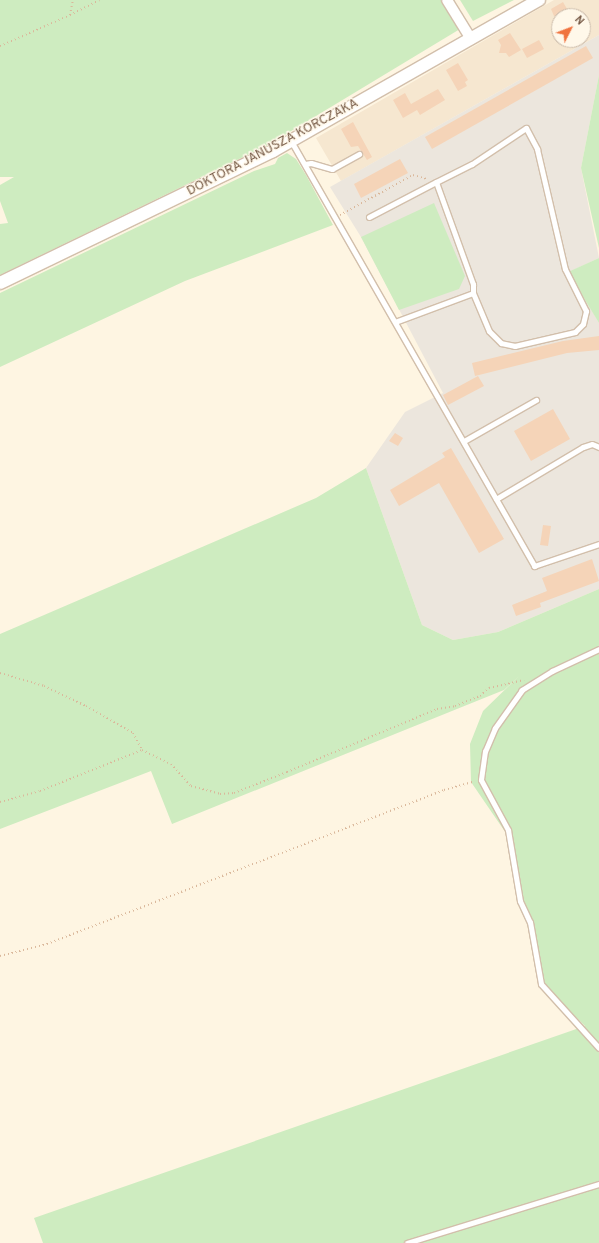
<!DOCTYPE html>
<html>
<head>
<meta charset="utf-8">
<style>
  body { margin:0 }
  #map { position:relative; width:599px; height:1243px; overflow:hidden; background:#fef5e2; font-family:Overpass,sans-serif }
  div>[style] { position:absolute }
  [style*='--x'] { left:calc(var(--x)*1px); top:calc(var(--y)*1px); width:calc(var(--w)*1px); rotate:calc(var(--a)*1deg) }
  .residential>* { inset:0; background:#f6e7d0 }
  .industrial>* { inset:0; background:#ece6dd }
  .green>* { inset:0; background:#ceecc0 }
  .building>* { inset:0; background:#f5d4b8 }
  .path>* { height:2px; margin-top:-1px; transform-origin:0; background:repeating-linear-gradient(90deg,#dab89b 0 1px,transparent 0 4px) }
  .roads { filter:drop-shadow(1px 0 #d2bfab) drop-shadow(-1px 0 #d2bfab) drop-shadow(0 1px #d2bfab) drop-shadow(0 -1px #d2bfab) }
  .service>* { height:5px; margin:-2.5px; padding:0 2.5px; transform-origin:2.5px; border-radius:2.5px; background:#fff }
  .minor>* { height:10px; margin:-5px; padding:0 5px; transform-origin:5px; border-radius:5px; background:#fff }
  .tertiary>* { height:12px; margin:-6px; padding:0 6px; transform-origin:6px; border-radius:6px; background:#fff }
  span { translate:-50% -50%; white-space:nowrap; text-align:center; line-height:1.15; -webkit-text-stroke:3px #fff8ea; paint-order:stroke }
  .street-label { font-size:13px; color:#775b47 }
  .north { position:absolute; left:551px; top:8px; width:40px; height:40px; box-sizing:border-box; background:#fff8ea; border:1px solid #c9b9a9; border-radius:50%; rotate:48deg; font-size:11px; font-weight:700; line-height:16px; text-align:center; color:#775b47 }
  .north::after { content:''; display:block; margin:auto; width:14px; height:18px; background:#f0733f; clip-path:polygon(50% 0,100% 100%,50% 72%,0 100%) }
</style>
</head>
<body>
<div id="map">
  <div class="residential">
    <div style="clip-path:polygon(evenodd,554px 0,599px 0,599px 35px,341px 181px,316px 138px,554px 0,559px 16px,583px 16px,583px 40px,559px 40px,559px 16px)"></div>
  </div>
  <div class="industrial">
    <div style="clip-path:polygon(599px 35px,599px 75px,581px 168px,599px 258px,569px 272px,599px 323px,599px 589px,498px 632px,453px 640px,422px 625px,366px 468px,405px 412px,443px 393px,361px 237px,330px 187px)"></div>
  </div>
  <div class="green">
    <div style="clip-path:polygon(0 0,441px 0,460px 29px,268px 145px,0 275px,0 224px,8px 223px,0 201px,0 185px,14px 177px,0 177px)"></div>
    <div style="clip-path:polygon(460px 0,514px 0,473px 21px)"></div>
    <div style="clip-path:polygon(599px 75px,599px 248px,581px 168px)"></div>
    <div style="clip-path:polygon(287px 153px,296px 159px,306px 175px,333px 225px,185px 281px,0 367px,0 293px,254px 171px,275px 164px,278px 158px)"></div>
    <div style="clip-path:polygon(434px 203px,465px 276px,459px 289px,399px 310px,361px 237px)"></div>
    <div style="clip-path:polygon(599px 258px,599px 323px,568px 272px)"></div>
    <div style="clip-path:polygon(366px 468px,422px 625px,453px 640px,498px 632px,599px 589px,599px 1243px,43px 1243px,34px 1218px,585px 1026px,546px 988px,535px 961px,512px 842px,471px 782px,470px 744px,483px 711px,519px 676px,504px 690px,172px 824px,151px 771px,0 829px,0 634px,316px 498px)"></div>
  </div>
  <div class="building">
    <div style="clip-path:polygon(563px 2px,571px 16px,554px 16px,551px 9px)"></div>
    <div style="clip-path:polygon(510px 33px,521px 50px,509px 57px,506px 53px,499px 53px,501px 45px,498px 40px)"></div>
    <div style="clip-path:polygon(539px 40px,544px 49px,527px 58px,522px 49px)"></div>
    <div style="clip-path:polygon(586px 46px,593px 58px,432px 149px,425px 137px)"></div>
    <div style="clip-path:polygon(458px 63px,468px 80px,465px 82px,467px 86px,458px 91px,446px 70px)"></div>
    <div style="clip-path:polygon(438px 89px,445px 100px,420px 115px,417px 110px,403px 118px,393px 100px,405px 93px,411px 104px)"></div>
    <div style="clip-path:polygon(353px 122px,372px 157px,367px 160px,358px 146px,351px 147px,341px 129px)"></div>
    <div style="clip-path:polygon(400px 159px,408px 173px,361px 198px,354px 184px)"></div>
    <div style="clip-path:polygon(599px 336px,599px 350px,567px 353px,475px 376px,472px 363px,563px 341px)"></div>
    <div style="clip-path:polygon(478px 376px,484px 386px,448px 405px,443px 395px)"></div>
    <div style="clip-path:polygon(553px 409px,570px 439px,531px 461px,514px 431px)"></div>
    <div style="clip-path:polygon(395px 433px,403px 438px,398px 446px,389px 441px)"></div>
    <div style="clip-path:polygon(451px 448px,504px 539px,479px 553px,439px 483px,399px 506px,390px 490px,445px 457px,442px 453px)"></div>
    <div style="clip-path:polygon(543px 525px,551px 526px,548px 546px,540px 545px)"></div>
    <div style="clip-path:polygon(592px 559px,599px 581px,540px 603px,541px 607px,516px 616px,512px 605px,547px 591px,542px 578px)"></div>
  </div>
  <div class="path">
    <div style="--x:70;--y:15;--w:33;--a:-27"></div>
    <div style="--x:0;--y:46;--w:77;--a:-23.9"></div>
    <div style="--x:70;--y:15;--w:15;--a:-79"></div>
    <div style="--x:340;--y:215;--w:83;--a:-28.7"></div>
    <div style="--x:413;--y:175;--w:15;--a:16"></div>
    <div style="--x:0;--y:673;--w:46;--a:16.5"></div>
    <div style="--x:44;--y:686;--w:47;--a:25.5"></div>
    <div style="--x:86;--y:706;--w:54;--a:29.9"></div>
    <div style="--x:133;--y:733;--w:19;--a:62"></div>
    <div style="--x:142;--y:750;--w:32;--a:26"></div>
    <div style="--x:171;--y:764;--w:30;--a:48"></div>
    <div style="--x:191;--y:786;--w:30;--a:15"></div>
    <div style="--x:220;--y:794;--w:14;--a:-4"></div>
    <div style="--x:234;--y:793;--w:57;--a:-21.6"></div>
    <div style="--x:287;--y:772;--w:163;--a:-22.8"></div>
    <div style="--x:437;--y:709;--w:18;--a:-9"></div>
    <div style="--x:455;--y:706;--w:27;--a:-22"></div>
    <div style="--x:480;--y:696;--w:12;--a:-42"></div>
    <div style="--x:489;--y:688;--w:36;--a:-13"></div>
    <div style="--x:0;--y:802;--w:41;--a:-15.4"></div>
    <div style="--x:40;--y:791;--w:110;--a:-21.9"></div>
    <div style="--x:0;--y:956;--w:49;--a:-14.3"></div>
    <div style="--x:47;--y:944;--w:426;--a:-21.2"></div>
    <div style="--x:444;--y:790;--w:32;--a:-16"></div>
  </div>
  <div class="roads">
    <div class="service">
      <div style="--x:291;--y:141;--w:490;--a:60.2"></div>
      <div style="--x:534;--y:566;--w:69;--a:-18.7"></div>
      <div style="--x:305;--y:164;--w:6;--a:-9"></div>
      <div style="--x:311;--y:163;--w:22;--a:16"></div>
      <div style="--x:332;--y:169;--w:31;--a:-29"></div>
      <div style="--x:436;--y:182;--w:40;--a:-26.6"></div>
      <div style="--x:472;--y:164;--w:65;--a:-33.7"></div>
      <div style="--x:526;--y:128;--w:24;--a:62"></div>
      <div style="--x:537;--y:149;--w:123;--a:76.9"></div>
      <div style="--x:565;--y:269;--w:47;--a:63.4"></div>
      <div style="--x:586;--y:311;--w:13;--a:103"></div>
      <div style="--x:583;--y:324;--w:11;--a:135"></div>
      <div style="--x:575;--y:332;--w:62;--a:166.9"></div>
      <div style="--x:515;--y:346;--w:14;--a:-168"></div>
      <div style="--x:501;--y:343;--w:17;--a:-135"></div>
      <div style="--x:489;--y:331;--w:41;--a:-112.8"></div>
      <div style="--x:369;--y:217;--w:76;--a:-27.6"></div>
      <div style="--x:436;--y:182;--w:109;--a:70.1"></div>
      <div style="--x:473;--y:284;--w:9;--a:90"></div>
      <div style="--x:473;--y:293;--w:83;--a:159.6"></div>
      <div style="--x:464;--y:441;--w:83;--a:-29.7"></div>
      <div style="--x:496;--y:499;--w:101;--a:-30.9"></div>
      <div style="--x:583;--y:447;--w:9;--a:-18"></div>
      <div style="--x:592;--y:444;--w:8;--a:23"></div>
      <div style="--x:599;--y:649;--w:52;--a:154.9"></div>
      <div style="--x:552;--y:671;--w:36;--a:148"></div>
      <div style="--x:522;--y:690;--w:47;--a:125.4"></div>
      <div style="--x:495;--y:728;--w:25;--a:113"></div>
      <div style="--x:485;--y:751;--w:29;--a:98"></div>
      <div style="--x:481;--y:780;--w:57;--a:61.6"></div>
      <div style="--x:508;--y:830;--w:72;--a:80.4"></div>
      <div style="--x:520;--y:901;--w:23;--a:65"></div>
      <div style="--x:530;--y:922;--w:63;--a:79.9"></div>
      <div style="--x:541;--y:984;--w:86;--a:47.8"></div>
      <div style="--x:407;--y:1243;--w:201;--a:-17.1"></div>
    </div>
    <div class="minor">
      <div style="--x:447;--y:0;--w:46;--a:58.4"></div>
    </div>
    <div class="tertiary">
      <div style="--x:0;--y:283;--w:303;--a:-25.8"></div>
      <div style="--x:273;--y:151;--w:306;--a:-29.6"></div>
    </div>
  </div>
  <div class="street-label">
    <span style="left:273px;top:148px;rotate:-28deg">DOKTORA JANUSZA KORCZAKA</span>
  </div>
  <div class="north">N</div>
</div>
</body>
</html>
